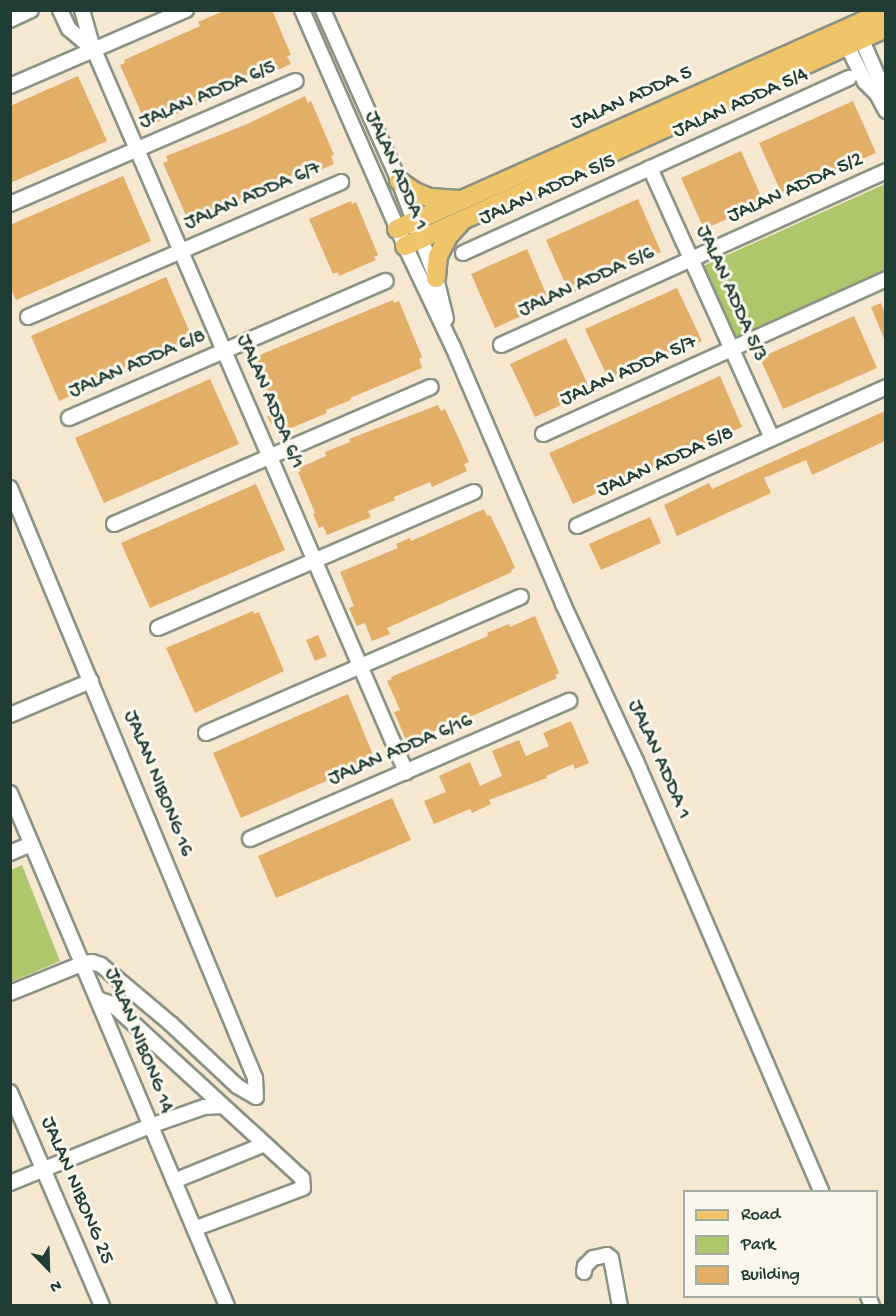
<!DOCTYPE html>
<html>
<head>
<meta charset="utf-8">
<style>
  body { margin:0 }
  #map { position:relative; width:896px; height:1316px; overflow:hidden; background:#f5e7d0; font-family:"Gochi Hand",sans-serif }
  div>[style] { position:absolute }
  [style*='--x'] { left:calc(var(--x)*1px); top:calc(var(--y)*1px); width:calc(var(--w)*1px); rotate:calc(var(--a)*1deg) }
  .green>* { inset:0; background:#aec76d }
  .building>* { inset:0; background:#e2ae68 }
  .roads { filter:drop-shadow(2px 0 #8a9282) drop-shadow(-2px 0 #8a9282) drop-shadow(0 2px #8a9282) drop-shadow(0 -2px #8a9282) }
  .minor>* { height:14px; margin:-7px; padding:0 7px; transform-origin:7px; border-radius:7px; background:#fff }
  .major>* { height:18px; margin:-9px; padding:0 9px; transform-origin:9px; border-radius:9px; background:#f0c469 }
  span { translate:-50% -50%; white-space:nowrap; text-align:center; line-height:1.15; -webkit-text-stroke:6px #fbf7ec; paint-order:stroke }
  .street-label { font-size:21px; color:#1f3d34 }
  .frame { position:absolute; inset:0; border:12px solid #1f3d34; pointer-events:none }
  .legend { position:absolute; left:683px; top:1190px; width:195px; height:108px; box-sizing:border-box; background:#fbf7ec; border:2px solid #a3ada2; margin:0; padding:8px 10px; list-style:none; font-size:18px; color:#1f3d34 }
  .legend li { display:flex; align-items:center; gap:12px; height:30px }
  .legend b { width:30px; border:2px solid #a3ada2 }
  .north { position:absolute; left:18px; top:1238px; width:60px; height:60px; -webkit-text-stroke:4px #fbf7ec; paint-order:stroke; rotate:157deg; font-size:16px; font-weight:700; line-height:24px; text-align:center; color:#1f3d34 }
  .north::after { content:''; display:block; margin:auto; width:21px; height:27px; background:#1f3d34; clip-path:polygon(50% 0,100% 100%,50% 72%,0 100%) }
</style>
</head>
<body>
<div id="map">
  <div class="green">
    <div style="clip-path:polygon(885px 184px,885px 271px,736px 338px,703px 266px)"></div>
    <div style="clip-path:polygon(22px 865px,60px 961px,11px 982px,11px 870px)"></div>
  </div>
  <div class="building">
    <div style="clip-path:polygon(226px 10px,272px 10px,291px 55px,287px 56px,291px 64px,151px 125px,148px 117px,144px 119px,120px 65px,125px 63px,124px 60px,200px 26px,198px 22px)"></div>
    <div style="clip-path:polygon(78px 76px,107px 141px,10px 183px,10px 106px)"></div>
    <div style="clip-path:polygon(305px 96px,308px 103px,311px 101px,334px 155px,331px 156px,334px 164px,194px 225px,190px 217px,187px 218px,163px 163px,168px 161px,166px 156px,245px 125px)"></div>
    <div style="clip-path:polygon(853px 101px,876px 153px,782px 194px,759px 143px)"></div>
    <div style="clip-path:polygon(741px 151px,764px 203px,704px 229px,681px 178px)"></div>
    <div style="clip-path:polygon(123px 176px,151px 241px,16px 300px,10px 287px,10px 225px)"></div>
    <div style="clip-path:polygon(638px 199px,661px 252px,570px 294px,546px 240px)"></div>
    <div style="clip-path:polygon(351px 201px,352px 204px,356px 202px,378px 255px,374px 257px,376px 260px,339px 276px,338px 272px,333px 274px,309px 219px)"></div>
    <div style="clip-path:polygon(527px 249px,550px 303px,495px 328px,471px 274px)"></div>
    <div style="clip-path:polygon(166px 277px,194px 342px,59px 401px,31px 336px)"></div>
    <div style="clip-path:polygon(677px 288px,702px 341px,610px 382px,585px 329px)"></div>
    <div style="clip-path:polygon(393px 300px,394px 303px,399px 301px,422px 357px,419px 359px,422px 368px,350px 398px,351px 400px,326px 410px,327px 413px,284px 431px,281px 423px,271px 424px,267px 416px,274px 413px,251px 367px,255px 365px,252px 358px)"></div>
    <div style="clip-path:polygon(881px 303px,885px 313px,885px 341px,871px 307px)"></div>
    <div style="clip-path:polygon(854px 316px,877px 368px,783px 409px,760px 358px)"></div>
    <div style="clip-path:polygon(566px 338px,591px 391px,535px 417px,510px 364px)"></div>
    <div style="clip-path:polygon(720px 376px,742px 427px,573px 504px,549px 453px)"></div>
    <div style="clip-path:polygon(210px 379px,239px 444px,104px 503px,75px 438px)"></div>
    <div style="clip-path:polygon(438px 405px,441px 411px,445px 409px,459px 439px,469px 462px,464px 464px,467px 471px,432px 487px,430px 482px,394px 497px,395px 500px,368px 511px,371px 517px,327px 535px,323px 526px,319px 528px,313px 514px,315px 513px,298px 472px,301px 471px,299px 468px,326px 456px,325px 452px,350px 442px,349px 439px)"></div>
    <div style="clip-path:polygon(885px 411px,885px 441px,812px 475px,806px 460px,764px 478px,771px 493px,677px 536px,664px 505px,709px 483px,712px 489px)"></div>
    <div style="clip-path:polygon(256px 484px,285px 550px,150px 608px,121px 543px)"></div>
    <div style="clip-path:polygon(484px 509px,487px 516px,490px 515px,504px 543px,515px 568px,511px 570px,512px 572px,387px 628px,390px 634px,372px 641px,365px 623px,357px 626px,349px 608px,354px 606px,340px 572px,398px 548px,396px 544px,410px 538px,411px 541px)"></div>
    <div style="clip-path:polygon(650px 517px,661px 543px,601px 570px,589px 544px)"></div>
    <div style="clip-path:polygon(253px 611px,254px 614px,259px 612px,284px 671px,195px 713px,166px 648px)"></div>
    <div style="clip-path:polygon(535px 616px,559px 673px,555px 675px,557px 678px,445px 728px,406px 740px,394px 712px,400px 710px,387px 681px,392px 679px,391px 677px,488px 636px,487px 633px,509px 624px,510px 627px)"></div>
    <div style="clip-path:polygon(318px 635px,327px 656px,315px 661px,306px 640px)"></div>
    <div style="clip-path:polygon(348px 694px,375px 760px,241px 818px,213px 753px)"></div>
    <div style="clip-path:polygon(571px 721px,589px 763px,575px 769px,573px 764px,546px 776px,547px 778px,489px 800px,491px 804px,472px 813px,470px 809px,434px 824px,424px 801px,446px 792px,439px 776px,470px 762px,480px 786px,502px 776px,492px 751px,519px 740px,526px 756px,549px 746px,543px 733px)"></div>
    <div style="clip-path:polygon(392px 798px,411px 840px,276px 898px,258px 856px)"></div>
  </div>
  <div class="roads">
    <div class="minor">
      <div style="--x:60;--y:10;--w:21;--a:65"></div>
      <div style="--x:69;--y:29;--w:33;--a:40"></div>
      <div style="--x:94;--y:50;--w:787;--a:66.63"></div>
      <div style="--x:82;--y:10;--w:41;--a:74.2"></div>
      <div style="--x:302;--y:10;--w:257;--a:66.4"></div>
      <div style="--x:405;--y:246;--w:112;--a:64.6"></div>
      <div style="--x:453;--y:347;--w:280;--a:66.8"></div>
      <div style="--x:563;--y:604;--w:173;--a:65.1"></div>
      <div style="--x:636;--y:761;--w:469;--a:66.7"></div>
      <div style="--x:323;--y:10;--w:187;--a:66"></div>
      <div style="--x:399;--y:181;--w:104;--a:69.1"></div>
      <div style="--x:436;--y:278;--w:42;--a:76.3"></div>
      <div style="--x:10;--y:20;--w:23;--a:-25"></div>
      <div style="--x:858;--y:31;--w:50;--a:66.5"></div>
      <div style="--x:878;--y:77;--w:17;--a:93"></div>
      <div style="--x:844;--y:39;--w:48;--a:64"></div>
      <div style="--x:865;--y:82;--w:17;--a:45"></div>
      <div style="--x:877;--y:94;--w:19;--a:62"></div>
      <div style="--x:10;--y:86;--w:192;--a:-23.4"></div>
      <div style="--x:650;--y:168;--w:296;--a:65.7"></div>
      <div style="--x:10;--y:204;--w:311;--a:-23.3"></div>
      <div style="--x:463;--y:253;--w:424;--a:-24.4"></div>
      <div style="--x:28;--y:317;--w:341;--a:-23.3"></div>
      <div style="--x:501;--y:345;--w:422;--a:-24.3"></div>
      <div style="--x:69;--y:418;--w:345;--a:-23.4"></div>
      <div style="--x:543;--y:434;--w:376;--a:-24.3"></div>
      <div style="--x:10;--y:488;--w:639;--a:67.45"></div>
      <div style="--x:255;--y:1078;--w:19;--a:87"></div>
      <div style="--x:256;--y:1097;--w:22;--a:-150"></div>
      <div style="--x:237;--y:1086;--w:91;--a:-136.8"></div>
      <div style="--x:171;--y:1024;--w:92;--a:-139.9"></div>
      <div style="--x:101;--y:965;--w:9;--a:-162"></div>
      <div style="--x:92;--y:962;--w:8;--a:173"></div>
      <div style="--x:84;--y:963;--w:80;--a:157.9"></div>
      <div style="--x:114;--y:524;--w:345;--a:-23.4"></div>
      <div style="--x:577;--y:526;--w:339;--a:-24.2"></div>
      <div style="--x:158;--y:628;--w:344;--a:-23.3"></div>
      <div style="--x:10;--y:715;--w:88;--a:-22.8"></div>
      <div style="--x:206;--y:733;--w:343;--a:-23.4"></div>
      <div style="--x:10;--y:793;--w:557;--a:67.07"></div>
      <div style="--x:250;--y:839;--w:348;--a:-23.4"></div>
      <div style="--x:10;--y:853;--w:23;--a:-23"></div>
      <div style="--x:98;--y:999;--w:15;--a:20"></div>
      <div style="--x:112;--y:1004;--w:258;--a:42.5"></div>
      <div style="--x:302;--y:1178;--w:10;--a:84"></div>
      <div style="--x:303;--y:1188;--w:116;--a:159.4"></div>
      <div style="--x:10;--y:1092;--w:233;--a:66.7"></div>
      <div style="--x:174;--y:1181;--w:98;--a:-22.1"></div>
      <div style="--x:10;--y:1183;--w:151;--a:-22.2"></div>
      <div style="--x:150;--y:1126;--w:57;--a:-19.4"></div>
      <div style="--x:204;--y:1107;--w:18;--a:-3"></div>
      <div style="--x:584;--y:1272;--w:6;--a:-81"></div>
      <div style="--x:585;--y:1266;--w:11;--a:-45"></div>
      <div style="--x:593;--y:1258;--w:14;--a:-12"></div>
      <div style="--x:607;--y:1255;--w:5;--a:37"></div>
      <div style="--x:611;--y:1258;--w:49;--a:79.4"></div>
      <div style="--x:868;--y:1296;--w:11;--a:68"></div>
    </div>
    <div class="major">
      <div style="--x:399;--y:181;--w:19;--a:35"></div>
      <div style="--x:415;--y:192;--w:16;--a:22"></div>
      <div style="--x:430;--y:198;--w:29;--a:4"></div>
      <div style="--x:397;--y:229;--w:535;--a:-24.03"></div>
      <div style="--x:405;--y:246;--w:528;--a:-24.38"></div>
      <div style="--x:436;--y:278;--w:22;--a:-85"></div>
      <div style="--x:438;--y:256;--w:22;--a:-63"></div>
      <div style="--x:448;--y:236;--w:18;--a:-47"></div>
    </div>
  </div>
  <div class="street-label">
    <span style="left:208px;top:96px;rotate:-23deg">JALAN ADDA 6/5</span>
    <span style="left:632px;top:99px;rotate:-24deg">JALAN ADDA 5</span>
    <span style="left:741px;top:104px;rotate:-24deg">JALAN ADDA 5/4</span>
    <span style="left:395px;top:171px;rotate:66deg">JALAN ADDA 1</span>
    <span style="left:796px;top:189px;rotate:-24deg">JALAN ADDA 5/2</span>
    <span style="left:548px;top:191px;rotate:-24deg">JALAN ADDA 5/5</span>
    <span style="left:253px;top:197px;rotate:-23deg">JALAN ADDA 6/7</span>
    <span style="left:587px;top:283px;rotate:-24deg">JALAN ADDA 5/6</span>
    <span style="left:730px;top:294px;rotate:66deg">JALAN ADDA 5/3</span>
    <span style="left:138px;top:365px;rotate:-23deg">JALAN ADDA 6/8</span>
    <span style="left:629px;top:372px;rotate:-24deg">JALAN ADDA 5/7</span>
    <span style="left:269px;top:402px;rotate:67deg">JALAN ADDA 6/1</span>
    <span style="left:666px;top:463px;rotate:-24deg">JALAN ADDA 5/8</span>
    <span style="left:401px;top:751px;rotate:-23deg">JALAN ADDA 6/16</span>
    <span style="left:658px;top:760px;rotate:66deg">JALAN ADDA 1</span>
    <span style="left:157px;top:784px;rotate:68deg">JALAN NIBONG 16</span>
    <span style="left:138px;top:1041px;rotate:68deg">JALAN NIBONG 14</span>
    <span style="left:76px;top:1191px;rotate:67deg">JALAN NIBONG 25</span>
  </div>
  <div class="frame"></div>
  <ul class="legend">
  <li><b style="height:8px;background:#f0c469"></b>Road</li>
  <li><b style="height:16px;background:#aec76d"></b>Park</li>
  <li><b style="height:16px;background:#e2ae68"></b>Building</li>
  </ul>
  <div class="north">N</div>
</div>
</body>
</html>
